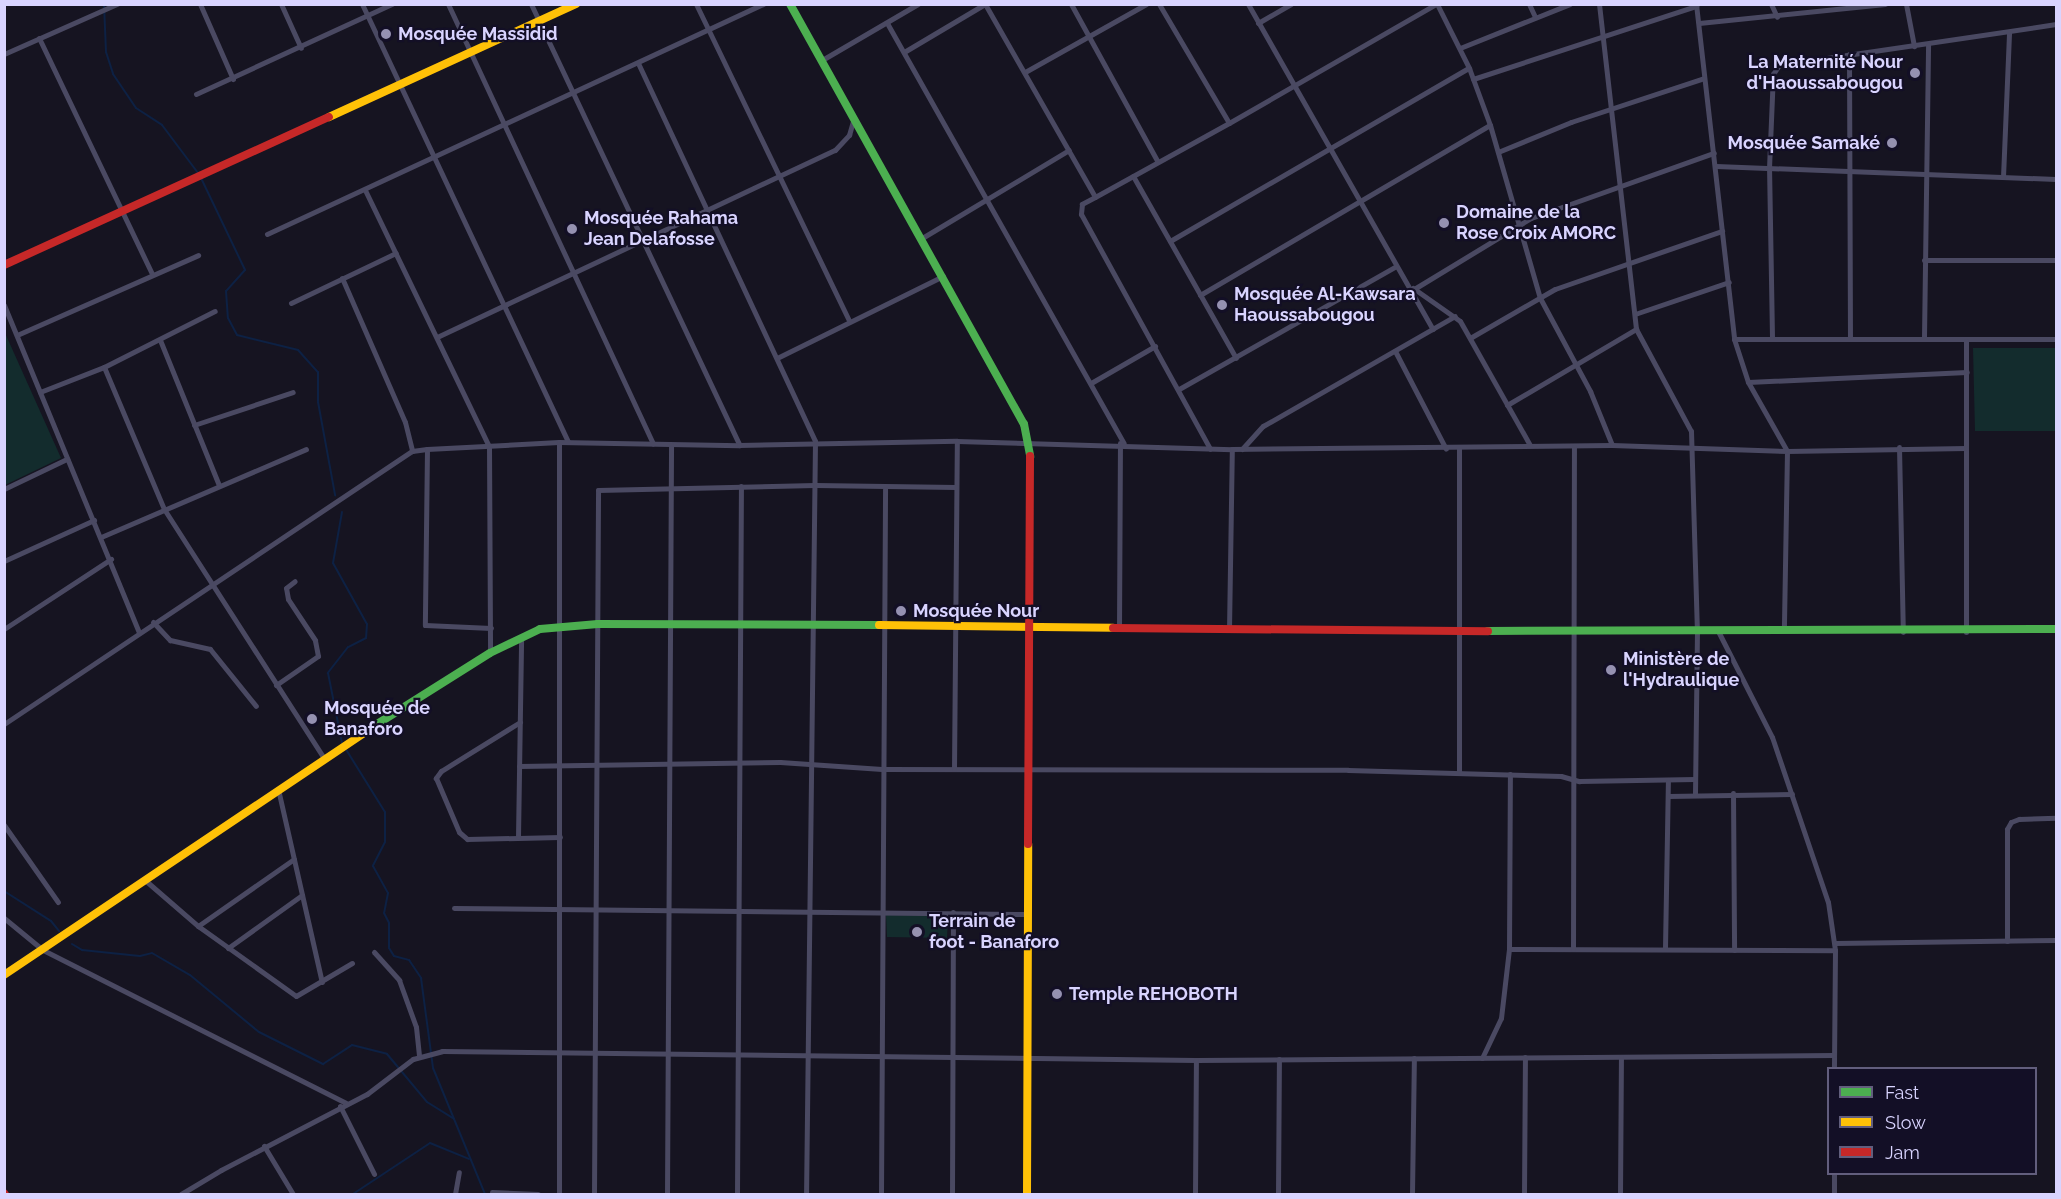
<!DOCTYPE html>
<html>
<head>
<meta charset="utf-8">
<style>
  body { margin:0 }
  #map { position:relative; width:2061px; height:1199px; overflow:hidden; background:#161421; font-family:Raleway,sans-serif }
  div>[style] { position:absolute }
  [style*='--x'] { left:calc(var(--x)*1px); top:calc(var(--y)*1px); width:calc(var(--w)*1px); rotate:calc(var(--a)*1deg) }
  .green>* { inset:0; background:#132c2d }
  .stream>* { height:2px; margin:-1px; padding:0 1px; transform-origin:1px; border-radius:1px; background:#0d2144 }
  .street>* { height:5px; margin:-2.5px; padding:0 2.5px; transform-origin:2.5px; border-radius:2.5px; background:#4a4962 }
  .fast>* { height:8px; margin:-4px; padding:0 4px; transform-origin:4px; border-radius:4px; background:#4caf50 }
  .slow>* { height:8px; margin:-4px; padding:0 4px; transform-origin:4px; border-radius:4px; background:#ffc107 }
  .jam>* { height:8px; margin:-4px; padding:0 4px; transform-origin:4px; border-radius:4px; background:#c62828 }
  .dots>* { width:16px; height:16px; translate:-50% -50%; box-sizing:border-box; border:3px solid #130f26; border-radius:50% }
  span { translate:-50% -50%; white-space:nowrap; text-align:center; line-height:1.15; -webkit-text-stroke:4.5px #130f26; paint-order:stroke }
  .poi-label { font-size:18px; color:#d9d4ff; font-weight:700 }
  .left { translate:0 -50%; text-align:left }
  .right { translate:-100% -50%; text-align:right }
  .frame { position:absolute; inset:0; border:6px solid #d9d4ff; pointer-events:none }
  .legend { position:absolute; left:1827px; top:1067px; width:210px; height:108px; box-sizing:border-box; background:#130f26; border:2px solid #625e7d; margin:0; padding:8px 10px; list-style:none; font-size:18px; color:#d9d4ff }
  .legend li { display:flex; align-items:center; gap:12px; height:30px }
  .legend b { width:30px; border:2px solid #625e7d }
</style>
</head>
<body>
<div id="map">
  <div class="green">
    <div style="clip-path:polygon(5px 333px,61px 458px,5px 485px,4px 485px)"></div>
    <div style="clip-path:polygon(1973px 348px,2056px 348px,2056px 431px,1975px 431px)"></div>
    <div style="clip-path:polygon(886px 915px,948px 916px,947px 938px,887px 937px)"></div>
  </div>
  <div class="stream">
    <div style="--x:104;--y:4;--w:48;--a:87.6"></div>
    <div style="--x:106;--y:52;--w:23;--a:72"></div>
    <div style="--x:113;--y:74;--w:41;--a:55.9"></div>
    <div style="--x:136;--y:108;--w:31;--a:33"></div>
    <div style="--x:162;--y:125;--w:60;--a:53.1"></div>
    <div style="--x:201;--y:178;--w:102;--a:64.4"></div>
    <div style="--x:245;--y:270;--w:28;--a:132"></div>
    <div style="--x:226;--y:291;--w:27;--a:86"></div>
    <div style="--x:228;--y:318;--w:19;--a:62"></div>
    <div style="--x:237;--y:335;--w:63;--a:13.8"></div>
    <div style="--x:298;--y:350;--w:30;--a:48"></div>
    <div style="--x:318;--y:372;--w:30;--a:90"></div>
    <div style="--x:318;--y:402;--w:95;--a:79.6"></div>
    <div style="--x:342;--y:512;--w:52;--a:100"></div>
    <div style="--x:333;--y:563;--w:70;--a:60.9"></div>
    <div style="--x:367;--y:624;--w:14;--a:94"></div>
    <div style="--x:366;--y:638;--w:20;--a:153"></div>
    <div style="--x:348;--y:647;--w:33;--a:128"></div>
    <div style="--x:328;--y:673;--w:71;--a:78.7"></div>
    <div style="--x:342;--y:743;--w:81;--a:58.1"></div>
    <div style="--x:385;--y:812;--w:30;--a:90"></div>
    <div style="--x:385;--y:842;--w:27;--a:117"></div>
    <div style="--x:373;--y:866;--w:31;--a:61"></div>
    <div style="--x:388;--y:893;--w:20;--a:101"></div>
    <div style="--x:384;--y:913;--w:11;--a:63"></div>
    <div style="--x:389;--y:923;--w:25;--a:90"></div>
    <div style="--x:389;--y:948;--w:9;--a:58"></div>
    <div style="--x:394;--y:956;--w:16;--a:15"></div>
    <div style="--x:409;--y:960;--w:22;--a:56"></div>
    <div style="--x:421;--y:978;--w:91;--a:82.4"></div>
    <div style="--x:433;--y:1068;--w:136;--a:67.6"></div>
    <div style="--x:4;--y:891;--w:56;--a:32.6"></div>
    <div style="--x:51;--y:921;--w:13;--a:51"></div>
    <div style="--x:72;--y:944;--w:12;--a:31"></div>
    <div style="--x:82;--y:950;--w:58;--a:5.9"></div>
    <div style="--x:140;--y:956;--w:12;--a:-14"></div>
    <div style="--x:152;--y:953;--w:44;--a:30.1"></div>
    <div style="--x:190;--y:975;--w:89;--a:39.6"></div>
    <div style="--x:259;--y:1032;--w:72;--a:26.6"></div>
    <div style="--x:323;--y:1064;--w:35;--a:-33"></div>
    <div style="--x:352;--y:1045;--w:36;--a:14"></div>
    <div style="--x:387;--y:1054;--w:62;--a:50.2"></div>
    <div style="--x:427;--y:1102;--w:32;--a:32"></div>
    <div style="--x:353;--y:1194;--w:92;--a:-33.5"></div>
    <div style="--x:430;--y:1143;--w:42;--a:22.3"></div>
  </div>
  <div class="street">
    <div style="--x:200;--y:4;--w:82;--a:66.3"></div>
    <div style="--x:281;--y:4;--w:48;--a:65.6"></div>
    <div style="--x:362;--y:4;--w:484;--a:64.8"></div>
    <div style="--x:448;--y:4;--w:485;--a:65"></div>
    <div style="--x:531;--y:4;--w:488;--a:64.7"></div>
    <div style="--x:696;--y:4;--w:351;--a:64.2"></div>
    <div style="--x:985;--y:4;--w:222;--a:60.3"></div>
    <div style="--x:1095;--y:197;--w:15;--a:152"></div>
    <div style="--x:1082;--y:204;--w:10;--a:96"></div>
    <div style="--x:1081;--y:214;--w:268;--a:61.2"></div>
    <div style="--x:1071;--y:4;--w:180;--a:61.2"></div>
    <div style="--x:1159;--y:4;--w:138;--a:59.5"></div>
    <div style="--x:1229;--y:123;--w:239;--a:-29.9"></div>
    <div style="--x:1248;--y:4;--w:374;--a:60.4"></div>
    <div style="--x:1437;--y:4;--w:72;--a:63.4"></div>
    <div style="--x:1469;--y:68;--w:61;--a:69.8"></div>
    <div style="--x:1490;--y:125;--w:180;--a:73.9"></div>
    <div style="--x:1540;--y:298;--w:106;--a:61.7"></div>
    <div style="--x:1590;--y:391;--w:58;--a:67.8"></div>
    <div style="--x:1529;--y:4;--w:14;--a:65"></div>
    <div style="--x:1599;--y:4;--w:327;--a:83.5"></div>
    <div style="--x:1636;--y:329;--w:116;--a:61.7"></div>
    <div style="--x:1691;--y:431;--w:199;--a:88.3"></div>
    <div style="--x:1697;--y:630;--w:164;--a:90.7"></div>
    <div style="--x:1696;--y:4;--w:337;--a:83.5"></div>
    <div style="--x:1734;--y:339;--w:45;--a:72"></div>
    <div style="--x:1748;--y:382;--w:79;--a:60.5"></div>
    <div style="--x:1787;--y:451;--w:179;--a:91"></div>
    <div style="--x:1771;--y:4;--w:14;--a:65"></div>
    <div style="--x:1906;--y:4;--w:43;--a:79.2"></div>
    <div style="--x:887;--y:23;--w:482;--a:60.6"></div>
    <div style="--x:1258;--y:23;--w:38;--a:-30"></div>
    <div style="--x:1699;--y:23;--w:187;--a:-5.8"></div>
    <div style="--x:39;--y:38;--w:262;--a:64.4"></div>
    <div style="--x:1460;--y:48;--w:118;--a:-21.8"></div>
    <div style="--x:904;--y:52;--w:94;--a:-30.7"></div>
    <div style="--x:4;--y:54;--w:124;--a:-23.9"></div>
    <div style="--x:1849;--y:54;--w:283;--a:89.8"></div>
    <div style="--x:822;--y:60;--w:111;--a:-30.3"></div>
    <div style="--x:638;--y:63;--w:417;--a:64.9"></div>
    <div style="--x:815;--y:441;--w:753;--a:90.68"></div>
    <div style="--x:1025;--y:72;--w:139;--a:-29.3"></div>
    <div style="--x:1473;--y:79;--w:235;--a:-18.1"></div>
    <div style="--x:196;--y:94;--w:216;--a:-24.7"></div>
    <div style="--x:1498;--y:152;--w:79;--a:-22.3"></div>
    <div style="--x:1571;--y:122;--w:140;--a:-18.3"></div>
    <div style="--x:1716;--y:166;--w:340;--a:2.2"></div>
    <div style="--x:1133;--y:176;--w:209;--a:60.5"></div>
    <div style="--x:2003;--y:177;--w:145;--a:-87.6"></div>
    <div style="--x:365;--y:190;--w:284;--a:64.2"></div>
    <div style="--x:489;--y:446;--w:207;--a:89.7"></div>
    <div style="--x:1095;--y:197;--w:153;--a:-28.9"></div>
    <div style="--x:267;--y:234;--w:547;--a:-24.88"></div>
    <div style="--x:922;--y:238;--w:171;--a:-30.9"></div>
    <div style="--x:1170;--y:241;--w:345;--a:-30.1"></div>
    <div style="--x:1924;--y:260;--w:132;--a:0"></div>
    <div style="--x:342;--y:278;--w:157;--a:66.4"></div>
    <div style="--x:405;--y:422;--w:30;--a:76"></div>
    <div style="--x:1413;--y:288;--w:57;--a:35.1"></div>
    <div style="--x:1460;--y:321;--w:142;--a:60.6"></div>
    <div style="--x:1414;--y:289;--w:137;--a:-31.3"></div>
    <div style="--x:1531;--y:218;--w:194;--a:-19.6"></div>
    <div style="--x:1200;--y:295;--w:336;--a:-30.4"></div>
    <div style="--x:291;--y:303;--w:116;--a:-25.5"></div>
    <div style="--x:4;--y:305;--w:354;--a:67.6"></div>
    <div style="--x:1635;--y:314;--w:99;--a:-18.8"></div>
    <div style="--x:17;--y:335;--w:198;--a:-23.8"></div>
    <div style="--x:437;--y:337;--w:440;--a:-25.2"></div>
    <div style="--x:835;--y:150;--w:21;--a:-47"></div>
    <div style="--x:849;--y:135;--w:18;--a:-74"></div>
    <div style="--x:1772;--y:337;--w:169;--a:-91"></div>
    <div style="--x:1769;--y:168;--w:94;--a:-87.6"></div>
    <div style="--x:1773;--y:74;--w:11;--a:-56"></div>
    <div style="--x:1779;--y:65;--w:280;--a:-8.4"></div>
    <div style="--x:1924;--y:337;--w:293;--a:-89.2"></div>
    <div style="--x:1470;--y:338;--w:98;--a:-30"></div>
    <div style="--x:1555;--y:289;--w:177;--a:-19.2"></div>
    <div style="--x:1734;--y:339;--w:322;--a:0"></div>
    <div style="--x:160;--y:340;--w:157;--a:67.9"></div>
    <div style="--x:1966;--y:341;--w:291;--a:90"></div>
    <div style="--x:1395;--y:351;--w:110;--a:62.5"></div>
    <div style="--x:779;--y:357;--w:183;--a:-26.3"></div>
    <div style="--x:104;--y:367;--w:154;--a:67.1"></div>
    <div style="--x:164;--y:509;--w:296;--a:57.3"></div>
    <div style="--x:1748;--y:382;--w:219;--a:-2.6"></div>
    <div style="--x:1091;--y:383;--w:74;--a:-30"></div>
    <div style="--x:1179;--y:389;--w:249;--a:-29.5"></div>
    <div style="--x:40;--y:392;--w:69;--a:-21.3"></div>
    <div style="--x:104;--y:367;--w:124;--a:-26.8"></div>
    <div style="--x:1507;--y:405;--w:150;--a:-30.5"></div>
    <div style="--x:194;--y:425;--w:104;--a:-18.4"></div>
    <div style="--x:559;--y:442;--w:752;--a:90"></div>
    <div style="--x:1899;--y:447;--w:185;--a:88.8"></div>
    <div style="--x:427;--y:449;--w:176;--a:90.7"></div>
    <div style="--x:425;--y:625;--w:66;--a:2.6"></div>
    <div style="--x:1242;--y:449;--w:31;--a:-48"></div>
    <div style="--x:1263;--y:426;--w:221;--a:-29.8"></div>
    <div style="--x:1459;--y:449;--w:324;--a:90"></div>
    <div style="--x:4;--y:489;--w:70;--a:-25.5"></div>
    <div style="--x:101;--y:537;--w:223;--a:-23.2"></div>
    <div style="--x:4;--y:561;--w:99;--a:-24.5"></div>
    <div style="--x:153;--y:622;--w:25;--a:47"></div>
    <div style="--x:170;--y:640;--w:41;--a:12.7"></div>
    <div style="--x:210;--y:649;--w:73;--a:51.1"></div>
    <div style="--x:4;--y:629;--w:128;--a:-33.2"></div>
    <div style="--x:1119;--y:629;--w:186;--a:-89.7"></div>
    <div style="--x:1229;--y:630;--w:181;--a:-89.1"></div>
    <div style="--x:1718;--y:631;--w:119;--a:63"></div>
    <div style="--x:1772;--y:737;--w:174;--a:71.3"></div>
    <div style="--x:1828;--y:902;--w:49;--a:81.7"></div>
    <div style="--x:1835;--y:950;--w:118;--a:90.5"></div>
    <div style="--x:276;--y:685;--w:51;--a:-34.6"></div>
    <div style="--x:318;--y:656;--w:16;--a:-101"></div>
    <div style="--x:315;--y:640;--w:49;--a:-123.4"></div>
    <div style="--x:288;--y:599;--w:11;--a:-100"></div>
    <div style="--x:286;--y:588;--w:11;--a:-38"></div>
    <div style="--x:520;--y:722;--w:93;--a:148.2"></div>
    <div style="--x:441;--y:771;--w:9;--a:126"></div>
    <div style="--x:436;--y:778;--w:59;--a:66.9"></div>
    <div style="--x:459;--y:832;--w:11;--a:41"></div>
    <div style="--x:467;--y:839;--w:93;--a:-1.2"></div>
    <div style="--x:4;--y:724;--w:491;--a:-33.8"></div>
    <div style="--x:412;--y:451;--w:15;--a:-8"></div>
    <div style="--x:427;--y:449;--w:132;--a:-3"></div>
    <div style="--x:559;--y:442;--w:180;--a:1"></div>
    <div style="--x:739;--y:445;--w:218;--a:-1.1"></div>
    <div style="--x:957;--y:441;--w:275;--a:1.7"></div>
    <div style="--x:1232;--y:449;--w:380;--a:-0.6"></div>
    <div style="--x:1612;--y:445;--w:175;--a:2"></div>
    <div style="--x:1787;--y:451;--w:179;--a:-1"></div>
    <div style="--x:519;--y:766;--w:261;--a:-0.9"></div>
    <div style="--x:780;--y:762;--w:102;--a:3.9"></div>
    <div style="--x:882;--y:769;--w:466;--a:0.1"></div>
    <div style="--x:1348;--y:770;--w:213;--a:1.6"></div>
    <div style="--x:1561;--y:776;--w:19;--a:16"></div>
    <div style="--x:1579;--y:781;--w:116;--a:-1"></div>
    <div style="--x:954;--y:769;--w:328;--a:-89.5"></div>
    <div style="--x:278;--y:789;--w:198;--a:77.2"></div>
    <div style="--x:1733;--y:793;--w:157;--a:89.6"></div>
    <div style="--x:1668;--y:796;--w:124;--a:-0.9"></div>
    <div style="--x:4;--y:825;--w:94;--a:55"></div>
    <div style="--x:518;--y:837;--w:200;--a:-89.1"></div>
    <div style="--x:146;--y:881;--w:69;--a:40.9"></div>
    <div style="--x:198;--y:926;--w:120;--a:35.5"></div>
    <div style="--x:296;--y:996;--w:65;--a:-30.5"></div>
    <div style="--x:454;--y:908;--w:573;--a:0.6"></div>
    <div style="--x:4;--y:918;--w:50;--a:39.4"></div>
    <div style="--x:43;--y:950;--w:339;--a:26.8"></div>
    <div style="--x:198;--y:926;--w:117;--a:-34.9"></div>
    <div style="--x:2007;--y:941;--w:112;--a:-90"></div>
    <div style="--x:2007;--y:829;--w:8;--a:-60"></div>
    <div style="--x:2011;--y:822;--w:9;--a:-21"></div>
    <div style="--x:2019;--y:819;--w:37;--a:-2"></div>
    <div style="--x:1835;--y:943;--w:221;--a:-0.8"></div>
    <div style="--x:228;--y:948;--w:91;--a:-35.6"></div>
    <div style="--x:1665;--y:948;--w:166;--a:-89"></div>
    <div style="--x:1509;--y:949;--w:326;--a:0.2"></div>
    <div style="--x:1573;--y:949;--w:502;--a:-89.89"></div>
    <div style="--x:374;--y:952;--w:38;--a:48"></div>
    <div style="--x:399;--y:980;--w:50;--a:70.1"></div>
    <div style="--x:416;--y:1027;--w:29;--a:84"></div>
    <div style="--x:1482;--y:1058;--w:44;--a:-64.6"></div>
    <div style="--x:1501;--y:1018;--w:69;--a:-83.4"></div>
    <div style="--x:1509;--y:949;--w:175;--a:-89.7"></div>
    <div style="--x:340;--y:1106;--w:76;--a:63.4"></div>
    <div style="--x:264;--y:1146;--w:56;--a:58.9"></div>
    <div style="--x:1834;--y:1174;--w:20;--a:90"></div>
    <div style="--x:492;--y:1192;--w:46;--a:2.5"></div>
    <div style="--x:181;--y:1194;--w:47;--a:-31"></div>
    <div style="--x:221;--y:1170;--w:165;--a:-27.5"></div>
    <div style="--x:367;--y:1094;--w:58;--a:-37.3"></div>
    <div style="--x:413;--y:1059;--w:30;--a:-15"></div>
    <div style="--x:442;--y:1051;--w:754;--a:0.68"></div>
    <div style="--x:1196;--y:1060;--w:638;--a:-0.45"></div>
    <div style="--x:455;--y:1194;--w:22;--a:-80"></div>
    <div style="--x:594;--y:1194;--w:704;--a:-89.67"></div>
    <div style="--x:598;--y:490;--w:217;--a:-1.3"></div>
    <div style="--x:815;--y:485;--w:141;--a:0.8"></div>
    <div style="--x:667;--y:1194;--w:749;--a:-89.69"></div>
    <div style="--x:737;--y:1194;--w:708;--a:-89.68"></div>
    <div style="--x:881;--y:1194;--w:705;--a:-89.67"></div>
    <div style="--x:952;--y:1194;--w:282;--a:-89.8"></div>
    <div style="--x:1195;--y:1194;--w:134;--a:-89.6"></div>
    <div style="--x:1278;--y:1194;--w:135;--a:-89.6"></div>
    <div style="--x:1412;--y:1194;--w:136;--a:-89.2"></div>
    <div style="--x:1524;--y:1194;--w:137;--a:-89.6"></div>
    <div style="--x:1620;--y:1194;--w:137;--a:-89.6"></div>
  </div>
  <div class="fast">
    <div style="--x:790;--y:4;--w:481;--a:60.9"></div>
    <div style="--x:1024;--y:424;--w:33;--a:79"></div>
    <div style="--x:1488;--y:631;--w:568;--a:-0.2"></div>
    <div style="--x:374;--y:726;--w:137;--a:-32.2"></div>
    <div style="--x:490;--y:653;--w:55;--a:-25.6"></div>
    <div style="--x:540;--y:629;--w:58;--a:-4.9"></div>
    <div style="--x:598;--y:624;--w:281;--a:0.2"></div>
  </div>
  <div class="slow">
    <div style="--x:329;--y:117;--w:272;--a:-24.6"></div>
    <div style="--x:879;--y:625;--w:234;--a:0.7"></div>
    <div style="--x:4;--y:975;--w:446;--a:-33.9"></div>
    <div style="--x:1027;--y:1194;--w:350;--a:-89.8"></div>
  </div>
  <div class="jam">
    <div style="--x:4;--y:265;--w:357;--a:-24.5"></div>
    <div style="--x:1113;--y:628;--w:375;--a:0.5"></div>
    <div style="--x:1028;--y:844;--w:388;--a:-89.7"></div>
    <div style="--x:4;--y:1193;--w:1;--a:45"></div>
  </div>
  <div class="dots">
    <div style="left:386px;top:34px;background:#9591b1"></div>
    <div style="left:1915px;top:73px;background:#9591b1"></div>
    <div style="left:1892px;top:143px;background:#9591b1"></div>
    <div style="left:1444px;top:223px;background:#9591b1"></div>
    <div style="left:572px;top:229px;background:#9591b1"></div>
    <div style="left:1222px;top:305px;background:#9591b1"></div>
    <div style="left:901px;top:611px;background:#9591b1"></div>
    <div style="left:1611px;top:670px;background:#9591b1"></div>
    <div style="left:312px;top:719px;background:#9591b1"></div>
    <div style="left:917px;top:932px;background:#9591b1"></div>
    <div style="left:1057px;top:994px;background:#9591b1"></div>
  </div>
  <div class="poi-label">
    <span class="left" style="left:398px;top:34px">Mosquée Massidid</span>
    <span class="right" style="left:1903px;top:73px">La Maternité Nour<br>d'Haoussabougou</span>
    <span class="right" style="left:1880px;top:143px">Mosquée Samaké</span>
    <span class="left" style="left:1456px;top:223px">Domaine de la<br>Rose Croix AMORC</span>
    <span class="left" style="left:584px;top:229px">Mosquée Rahama<br>Jean Delafosse</span>
    <span class="left" style="left:1234px;top:305px">Mosquée Al-Kawsara<br>Haoussabougou</span>
    <span class="left" style="left:913px;top:611px">Mosquée Nour</span>
    <span class="left" style="left:1623px;top:670px">Ministère de<br>l'Hydraulique</span>
    <span class="left" style="left:324px;top:719px">Mosquée de<br>Banaforo</span>
    <span class="left" style="left:929px;top:932px">Terrain de<br>foot - Banaforo</span>
    <span class="left" style="left:1069px;top:994px">Temple REHOBOTH</span>
  </div>
  <div class="frame"></div>
  <ul class="legend">
  <li><b style="height:8px;background:#4caf50"></b>Fast</li>
  <li><b style="height:8px;background:#ffc107"></b>Slow</li>
  <li><b style="height:8px;background:#c62828"></b>Jam</li>
  </ul>
</div>
</body>
</html>
